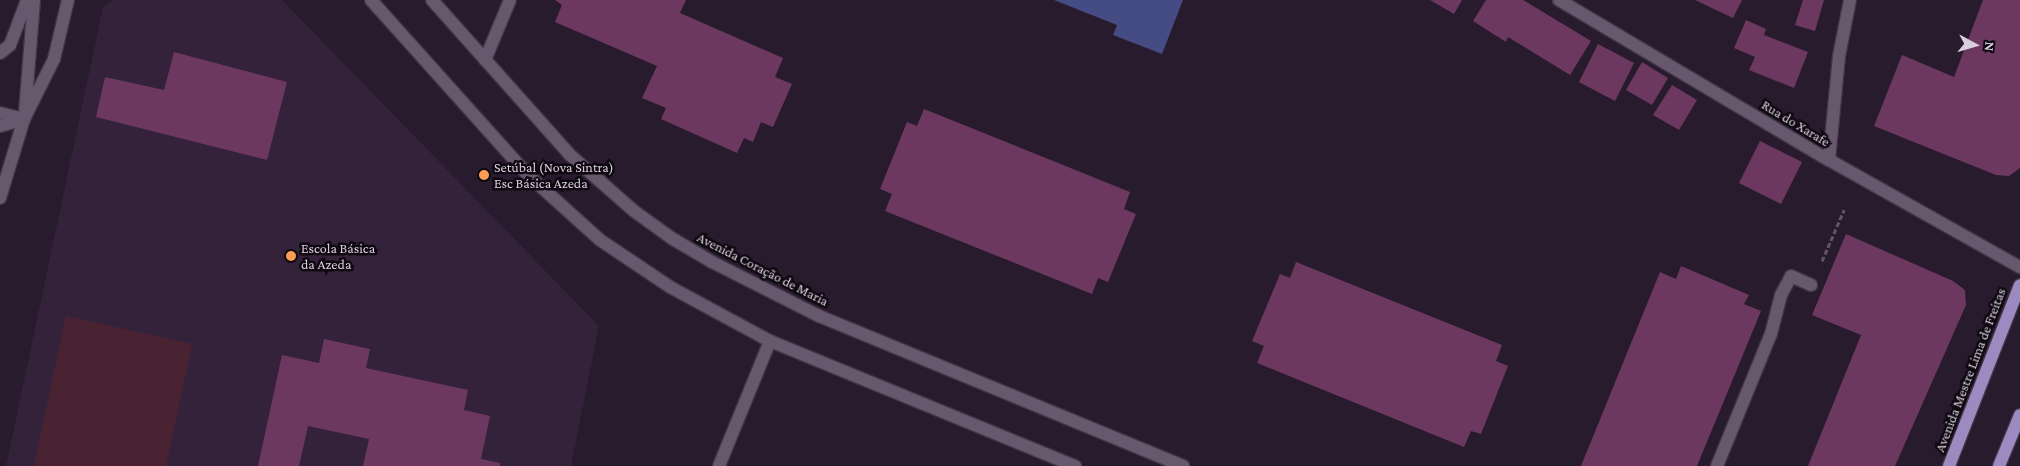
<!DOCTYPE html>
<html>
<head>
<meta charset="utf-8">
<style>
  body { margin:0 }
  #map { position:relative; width:2020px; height:466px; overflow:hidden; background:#291b2e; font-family:"Crimson Pro",serif }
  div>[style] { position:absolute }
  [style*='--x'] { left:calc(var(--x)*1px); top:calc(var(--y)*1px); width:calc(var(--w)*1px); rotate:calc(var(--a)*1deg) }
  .built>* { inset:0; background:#33223a }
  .green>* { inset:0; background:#4a2333 }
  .water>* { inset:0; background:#454c84 }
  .building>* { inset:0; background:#6c3860 }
  .path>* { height:3px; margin-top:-1.5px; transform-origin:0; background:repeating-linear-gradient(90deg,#605465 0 5px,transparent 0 7.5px) }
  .roads { filter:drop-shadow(1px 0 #413646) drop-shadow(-1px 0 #413646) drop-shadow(0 1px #413646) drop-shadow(0 -1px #413646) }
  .minor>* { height:12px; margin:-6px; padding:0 6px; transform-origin:6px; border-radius:6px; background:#68586e }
  .major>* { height:12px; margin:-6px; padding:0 6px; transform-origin:6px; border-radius:6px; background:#9d8ac1 }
  .dots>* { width:14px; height:14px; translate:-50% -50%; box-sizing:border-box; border:2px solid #0e0811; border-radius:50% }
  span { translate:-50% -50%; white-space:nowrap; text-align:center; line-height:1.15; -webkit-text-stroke:5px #0e0811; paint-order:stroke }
  .street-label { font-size:14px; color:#d8cfdc }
  .poi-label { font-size:14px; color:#d8cfdc }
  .left { translate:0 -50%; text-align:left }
  .north { position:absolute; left:1950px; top:20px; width:50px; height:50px; -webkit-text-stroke:4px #0e0811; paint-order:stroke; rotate:96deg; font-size:14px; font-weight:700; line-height:20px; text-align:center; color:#d8cfdc }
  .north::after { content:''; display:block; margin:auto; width:18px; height:22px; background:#d8cfdc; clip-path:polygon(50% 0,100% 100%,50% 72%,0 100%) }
</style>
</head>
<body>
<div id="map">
  <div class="built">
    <div style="clip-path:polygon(113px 0,282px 0,599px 326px,571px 466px,6px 466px,103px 7px)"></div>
  </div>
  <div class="green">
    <div style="clip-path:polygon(66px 316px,192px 344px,166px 466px,34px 466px)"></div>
  </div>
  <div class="water">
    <div style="clip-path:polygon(1054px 0,1183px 0,1162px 54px,1113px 35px,1117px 25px)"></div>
  </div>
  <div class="building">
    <div style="clip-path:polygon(555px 0,686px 0,680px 13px,783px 58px,775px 77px,792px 84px,773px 127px,761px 122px,753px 142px,744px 138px,737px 153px,661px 119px,666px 108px,642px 98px,657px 66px,555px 22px,562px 5px)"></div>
    <div style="clip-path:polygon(1430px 0,1462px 0,1454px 14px)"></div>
    <div style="clip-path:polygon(1486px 0,1523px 0,1591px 41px,1570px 75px,1508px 37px,1506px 42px,1473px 21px)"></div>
    <div style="clip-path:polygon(1695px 0,1742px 0,1733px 18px)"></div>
    <div style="clip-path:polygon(1803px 0,1824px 0,1815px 31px,1795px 25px)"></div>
    <div style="clip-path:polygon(1983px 0,2020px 0,2020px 168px,2009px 176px,1996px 175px,1874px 126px,1902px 55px,1954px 77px)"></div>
    <div style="clip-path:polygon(1746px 20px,1766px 29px,1764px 35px,1808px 52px,1794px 88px,1749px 70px,1755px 57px,1734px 48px)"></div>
    <div style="clip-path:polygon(1598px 44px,1634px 63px,1615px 101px,1579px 82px)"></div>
    <div style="clip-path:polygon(174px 52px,287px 82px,267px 160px,96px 117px,105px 77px,164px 90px)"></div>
    <div style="clip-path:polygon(1642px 62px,1668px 78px,1652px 105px,1626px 90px)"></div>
    <div style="clip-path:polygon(1672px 85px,1697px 100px,1679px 130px,1653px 115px)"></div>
    <div style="clip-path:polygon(924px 109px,1130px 192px,1124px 209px,1136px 214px,1108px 282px,1098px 278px,1092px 294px,885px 211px,892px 194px,880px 189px,907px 122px,917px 126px)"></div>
    <div style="clip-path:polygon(1760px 141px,1802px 162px,1781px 204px,1739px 183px)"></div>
    <div style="clip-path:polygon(1846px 234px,1953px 281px,1965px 290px,1966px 305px,1895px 466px,1808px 466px,1861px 335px,1812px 315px)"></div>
    <div style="clip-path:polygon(1296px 262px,1502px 345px,1496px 361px,1508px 366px,1481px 434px,1471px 431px,1464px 447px,1257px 363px,1264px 346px,1252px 341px,1280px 274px,1290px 278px)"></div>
    <div style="clip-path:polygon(1681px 266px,1749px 295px,1744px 304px,1761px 311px,1697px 466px,1581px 466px,1660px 272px,1676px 279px)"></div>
    <div style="clip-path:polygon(324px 339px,370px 349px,366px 368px,468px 390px,464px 410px,490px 416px,481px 459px,500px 463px,500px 466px,363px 466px,369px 439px,308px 426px,299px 466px,258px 466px,282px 355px,319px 363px)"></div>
  </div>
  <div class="path">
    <div style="--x:1822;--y:261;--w:56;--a:-66.7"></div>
  </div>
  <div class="roads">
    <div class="minor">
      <div style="--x:371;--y:0;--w:237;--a:48.1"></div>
      <div style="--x:529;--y:176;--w:96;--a:42"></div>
      <div style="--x:600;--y:240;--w:84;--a:33.9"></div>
      <div style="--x:670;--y:287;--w:114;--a:28.4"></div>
      <div style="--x:770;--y:341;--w:330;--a:22.3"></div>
      <div style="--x:432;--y:0;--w:206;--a:48.3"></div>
      <div style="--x:569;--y:154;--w:86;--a:41.2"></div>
      <div style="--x:634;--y:211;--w:48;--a:35.7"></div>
      <div style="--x:673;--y:239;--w:45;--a:30.5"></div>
      <div style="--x:712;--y:262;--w:120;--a:26.8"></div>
      <div style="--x:819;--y:316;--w:394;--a:22.4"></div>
      <div style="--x:1559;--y:0;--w:314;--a:30.7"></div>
      <div style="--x:1829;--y:160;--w:219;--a:29.3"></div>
      <div style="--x:0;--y:53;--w:13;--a:-39"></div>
      <div style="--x:10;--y:45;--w:48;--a:-69.3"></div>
      <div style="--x:485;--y:60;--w:65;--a:-67.4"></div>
      <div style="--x:25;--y:112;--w:112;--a:-85.4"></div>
      <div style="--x:0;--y:113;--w:25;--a:14"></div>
      <div style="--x:0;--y:126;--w:25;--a:-16"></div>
      <div style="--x:1829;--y:160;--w:104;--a:-84.5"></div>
      <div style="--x:1839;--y:56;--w:57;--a:-78.9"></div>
      <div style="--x:0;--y:198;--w:83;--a:-73.1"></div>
      <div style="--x:24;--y:119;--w:67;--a:-63.4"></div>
      <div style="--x:54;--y:59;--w:61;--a:-76.7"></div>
      <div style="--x:719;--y:466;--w:135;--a:-67.8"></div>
      <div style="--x:1717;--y:466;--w:143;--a:-67.8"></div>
      <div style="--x:1771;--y:334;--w:40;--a:-75.6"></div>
      <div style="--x:1781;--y:295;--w:21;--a:-62"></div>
      <div style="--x:1791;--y:276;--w:22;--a:24"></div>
    </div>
    <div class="major">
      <div style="--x:1949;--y:466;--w:194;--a:-68.6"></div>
      <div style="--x:1999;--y:466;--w:55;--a:-67.6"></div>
    </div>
  </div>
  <div class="dots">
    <div style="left:484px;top:175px;background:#fd9d54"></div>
    <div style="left:291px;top:256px;background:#fd9d54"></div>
  </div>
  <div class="street-label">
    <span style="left:1796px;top:123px;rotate:31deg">Rua do Xarafe</span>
    <span style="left:763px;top:269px;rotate:27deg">Avenida Coração de Maria</span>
    <span style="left:1970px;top:370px;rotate:-69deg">Avenida Mestre Lima de Freitas</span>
  </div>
  <div class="poi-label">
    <span class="left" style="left:494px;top:175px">Setúbal (Nova Sintra)<br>Esc Básica Azeda</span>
    <span class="left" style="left:301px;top:256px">Escola Básica<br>da Azeda</span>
  </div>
  <div class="north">N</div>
</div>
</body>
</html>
